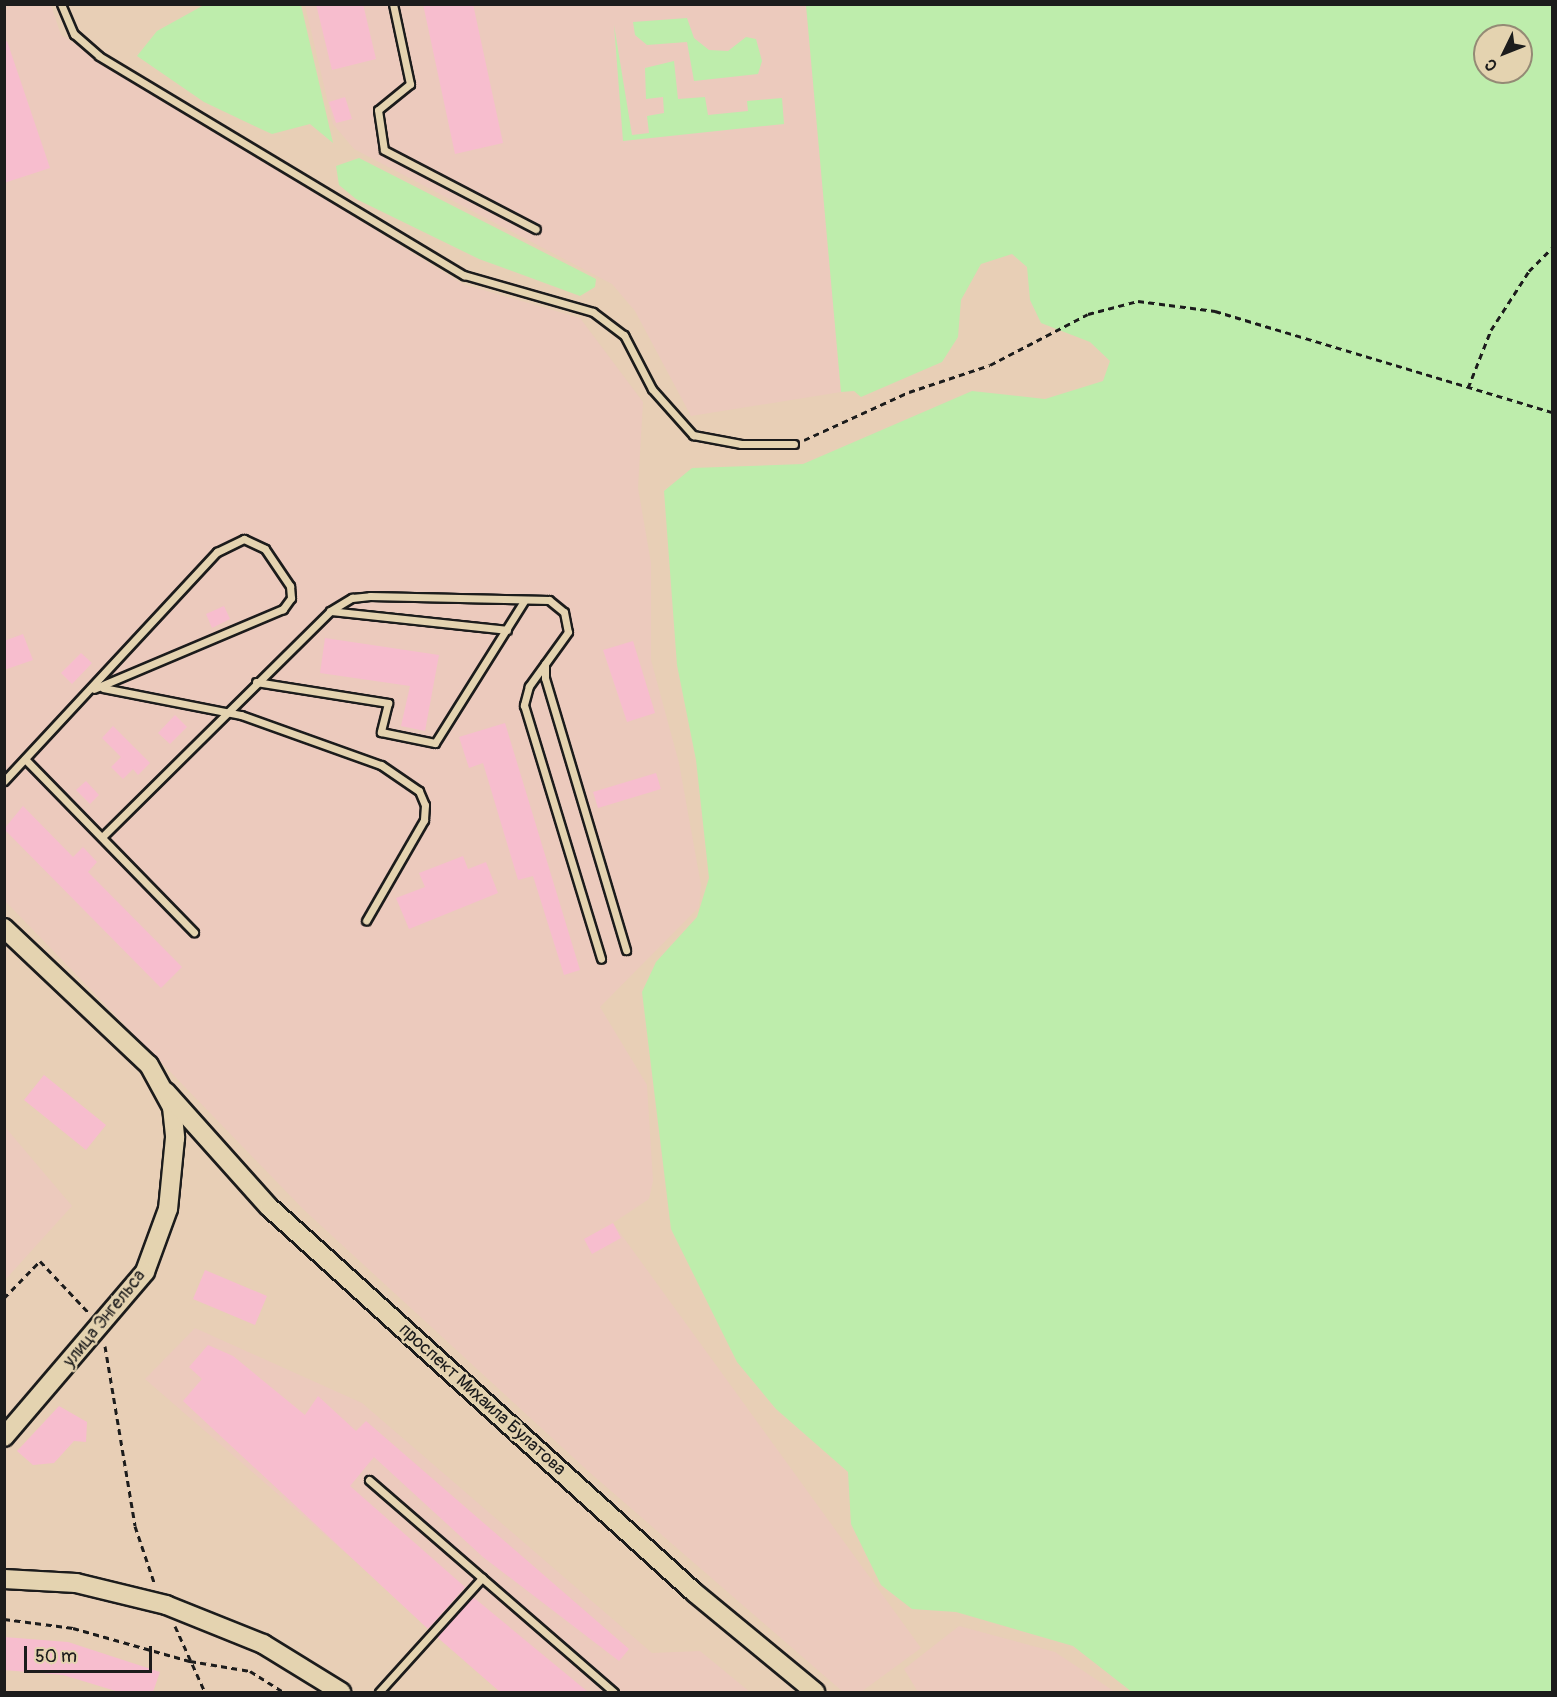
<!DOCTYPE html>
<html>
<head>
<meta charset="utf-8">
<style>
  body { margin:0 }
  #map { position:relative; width:1557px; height:1697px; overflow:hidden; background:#e8cfb6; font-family:Pangolin,sans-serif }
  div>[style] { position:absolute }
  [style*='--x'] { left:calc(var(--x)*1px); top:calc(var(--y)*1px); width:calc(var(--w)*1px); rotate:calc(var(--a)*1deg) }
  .built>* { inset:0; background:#eccabd }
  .green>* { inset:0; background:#beedac }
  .building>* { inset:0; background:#f7bdce }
  .path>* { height:3px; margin-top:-1.5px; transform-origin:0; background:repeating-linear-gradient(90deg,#1c1c1c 0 6px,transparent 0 10.5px) }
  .roads { filter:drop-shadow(2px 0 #1c1c1c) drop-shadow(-2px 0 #1c1c1c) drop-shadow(0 2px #1c1c1c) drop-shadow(0 -2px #1c1c1c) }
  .lane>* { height:7px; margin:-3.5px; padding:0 3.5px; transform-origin:3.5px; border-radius:3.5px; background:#e4d3b0 }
  .secondary>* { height:18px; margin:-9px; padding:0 9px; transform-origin:9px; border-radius:9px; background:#e4d3b0 }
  span { translate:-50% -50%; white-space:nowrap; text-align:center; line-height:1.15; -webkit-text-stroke:4.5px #e4d3b0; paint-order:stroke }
  .street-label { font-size:18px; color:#1c1c1c }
  .frame { position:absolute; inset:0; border:6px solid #1c1c1c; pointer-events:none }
  .north { position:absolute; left:1473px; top:24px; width:60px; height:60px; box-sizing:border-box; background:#e4d3b0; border:2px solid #948a75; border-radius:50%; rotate:227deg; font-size:16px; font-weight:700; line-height:24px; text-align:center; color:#1c1c1c }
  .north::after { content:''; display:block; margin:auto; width:21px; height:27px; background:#1c1c1c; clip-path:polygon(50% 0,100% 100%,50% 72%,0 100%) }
  .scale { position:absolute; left:24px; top:1646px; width:128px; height:27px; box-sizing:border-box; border:3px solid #1c1c1c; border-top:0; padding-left:8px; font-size:18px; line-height:21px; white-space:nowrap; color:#1c1c1c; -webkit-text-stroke:4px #e4d3b0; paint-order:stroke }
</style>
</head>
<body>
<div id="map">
  <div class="built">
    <div style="clip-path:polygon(5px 5px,51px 5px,61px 35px,463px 284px,580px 318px,643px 402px,638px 488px,651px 563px,651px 660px,679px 763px,701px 885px,699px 907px,600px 1007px,647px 1085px,653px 1181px,649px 1199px,613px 1223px,921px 1648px,861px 1692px,843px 1692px,588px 1471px,303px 1209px,5px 901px)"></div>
    <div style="clip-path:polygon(305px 5px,806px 5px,841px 392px,691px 416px,635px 311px,612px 284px,354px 149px,333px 124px)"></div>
    <div style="clip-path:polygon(5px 1127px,72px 1206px,5px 1280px,4px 1280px)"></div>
    <div style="clip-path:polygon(195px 1328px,362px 1403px,652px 1653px,700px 1651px,750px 1692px,506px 1692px,145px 1379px)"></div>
    <div style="clip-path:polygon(959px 1626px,1055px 1652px,1115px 1692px,918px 1692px,904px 1669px)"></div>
  </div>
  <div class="green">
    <div style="clip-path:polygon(204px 5px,301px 5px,333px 143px,310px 124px,272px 134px,263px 130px,204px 102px,137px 56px,157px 31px)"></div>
    <div style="clip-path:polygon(evenodd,806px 5px,1552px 5px,1552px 1692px,1132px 1692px,1073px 1646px,956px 1612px,912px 1609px,881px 1585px,851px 1524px,848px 1472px,776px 1409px,737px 1362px,671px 1229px,642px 992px,656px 962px,697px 917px,709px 878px,696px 760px,677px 665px,664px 491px,692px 468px,803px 464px,972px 391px,1045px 399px,1103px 381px,1110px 361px,1090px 342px,1041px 323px,1030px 300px,1027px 267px,1012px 254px,981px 264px,961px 300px,958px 337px,942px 362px,861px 397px,854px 391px,841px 392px,806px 5px,1485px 36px,1521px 36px,1521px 72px,1485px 72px,1485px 36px)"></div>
    <div style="clip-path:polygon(687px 18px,694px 38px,709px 50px,728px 51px,746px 37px,756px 39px,762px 61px,758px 74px,694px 81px,687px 42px,647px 45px,635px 35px,633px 22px)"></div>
    <div style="clip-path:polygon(614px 25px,632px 135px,649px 133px,647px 116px,664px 113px,663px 97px,646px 99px,645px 68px,674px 61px,678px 99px,705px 97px,708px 115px,748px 111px,747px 101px,782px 98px,784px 124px,623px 141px)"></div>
    <div style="clip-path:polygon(359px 158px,596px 279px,595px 287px,580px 296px,479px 259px,356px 199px,339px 185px,336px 166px)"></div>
  </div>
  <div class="building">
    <div style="clip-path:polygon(316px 4px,363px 4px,376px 59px,332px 70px)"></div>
    <div style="clip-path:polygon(423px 4px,473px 4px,503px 143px,455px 154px)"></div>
    <div style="clip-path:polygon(7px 41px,50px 168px,4px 183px,4px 42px)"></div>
    <div style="clip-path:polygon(345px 97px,352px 119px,336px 123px,329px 102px)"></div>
    <div style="clip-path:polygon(224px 606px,230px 619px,212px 628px,206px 614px)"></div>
    <div style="clip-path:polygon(23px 634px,33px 660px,4px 670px,4px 641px)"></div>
    <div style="clip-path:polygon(325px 638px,439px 655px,425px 731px,401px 726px,410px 686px,320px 673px)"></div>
    <div style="clip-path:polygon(633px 641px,655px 713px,627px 722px,603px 650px)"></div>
    <div style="clip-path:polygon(81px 653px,92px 663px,72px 684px,61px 673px)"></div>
    <div style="clip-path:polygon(175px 715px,187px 727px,170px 744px,158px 733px)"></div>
    <div style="clip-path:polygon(505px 723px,580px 970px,564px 975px,533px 876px,518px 880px,483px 763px,469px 768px,459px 737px)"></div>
    <div style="clip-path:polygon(113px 726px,150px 763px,138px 775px,133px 769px,123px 779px,111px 767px,121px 757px,102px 738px)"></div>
    <div style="clip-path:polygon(656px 773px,661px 789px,598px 808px,593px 792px)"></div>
    <div style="clip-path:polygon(86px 781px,99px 795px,90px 804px,76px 790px)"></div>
    <div style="clip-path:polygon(23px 806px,73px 857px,83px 847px,97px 862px,88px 872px,182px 967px,161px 988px,4px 829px)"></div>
    <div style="clip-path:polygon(463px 856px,468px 869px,486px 862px,498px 893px,409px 929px,396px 898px,425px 887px,419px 873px)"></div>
    <div style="clip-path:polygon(44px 1075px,106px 1125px,86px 1150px,24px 1100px)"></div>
    <div style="clip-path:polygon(613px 1223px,621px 1238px,592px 1254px,584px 1239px)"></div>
    <div style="clip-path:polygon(205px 1270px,267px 1296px,255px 1325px,193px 1299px)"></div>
    <div style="clip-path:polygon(208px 1345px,233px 1356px,305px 1415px,318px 1396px,356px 1431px,366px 1421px,629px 1649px,619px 1661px,483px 1557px,374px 1457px,350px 1486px,465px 1587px,428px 1629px,183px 1401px,202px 1379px,189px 1367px)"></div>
    <div style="clip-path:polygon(59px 1406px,87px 1422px,86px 1442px,74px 1441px,54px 1463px,33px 1465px,17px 1451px)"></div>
    <div style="clip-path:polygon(473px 1597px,588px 1692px,500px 1692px,437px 1637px)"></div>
    <div style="clip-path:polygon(4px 1637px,68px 1642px,160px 1672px,153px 1692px,119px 1692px,63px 1675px,4px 1670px)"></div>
  </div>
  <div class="path">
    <div style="--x:1468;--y:388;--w:62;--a:-68.4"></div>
    <div style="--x:1491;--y:330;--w:70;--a:-57.2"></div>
    <div style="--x:1529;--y:271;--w:33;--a:-45"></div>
    <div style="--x:804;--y:440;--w:115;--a:-24.6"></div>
    <div style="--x:909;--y:392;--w:85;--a:-18.4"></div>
    <div style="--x:990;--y:365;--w:110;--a:-27.5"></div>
    <div style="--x:1088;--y:314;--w:52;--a:-14.6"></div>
    <div style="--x:1138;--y:301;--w:78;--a:7.4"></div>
    <div style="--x:1215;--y:311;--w:352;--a:16.7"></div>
    <div style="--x:4;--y:1298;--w:52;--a:-45.8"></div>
    <div style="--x:40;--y:1261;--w:70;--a:46.7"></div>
    <div style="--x:105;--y:1346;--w:182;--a:80.5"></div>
    <div style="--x:135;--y:1526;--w:62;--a:71.3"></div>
    <div style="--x:4;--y:1619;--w:70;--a:7.4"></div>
    <div style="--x:73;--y:1628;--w:122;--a:15.8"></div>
    <div style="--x:190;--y:1661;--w:61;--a:9.5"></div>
    <div style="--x:250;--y:1671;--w:39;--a:32"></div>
    <div style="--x:175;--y:1626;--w:72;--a:65.6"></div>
  </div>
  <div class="roads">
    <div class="lane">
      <div style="--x:61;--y:4;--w:33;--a:67"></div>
      <div style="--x:74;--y:34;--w:33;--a:41"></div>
      <div style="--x:99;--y:56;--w:426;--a:31"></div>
      <div style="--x:464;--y:275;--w:134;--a:16"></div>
      <div style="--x:593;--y:312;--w:39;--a:37"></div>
      <div style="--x:624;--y:335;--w:61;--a:62.6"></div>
      <div style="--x:652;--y:389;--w:62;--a:48.3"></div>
      <div style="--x:693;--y:435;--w:49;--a:10.6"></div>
      <div style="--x:741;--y:444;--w:53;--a:0"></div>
      <div style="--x:393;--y:4;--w:82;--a:78"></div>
      <div style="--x:410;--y:84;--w:41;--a:140.9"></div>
      <div style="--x:378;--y:110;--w:40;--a:81.5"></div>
      <div style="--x:384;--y:150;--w:171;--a:27.5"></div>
      <div style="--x:330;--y:611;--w:26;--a:-31"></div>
      <div style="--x:352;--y:598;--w:18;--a:-6"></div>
      <div style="--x:370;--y:596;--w:179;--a:1.3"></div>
      <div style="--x:549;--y:600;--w:19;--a:39"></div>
      <div style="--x:564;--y:612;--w:20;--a:79"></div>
      <div style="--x:568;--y:632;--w:67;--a:125.8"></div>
      <div style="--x:529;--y:686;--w:20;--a:105"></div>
      <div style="--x:524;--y:705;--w:265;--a:73.1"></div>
      <div style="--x:545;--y:664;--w:14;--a:90"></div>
      <div style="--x:545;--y:678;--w:284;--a:73.4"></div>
      <div style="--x:256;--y:682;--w:134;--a:9"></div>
      <div style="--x:388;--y:703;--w:30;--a:104"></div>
      <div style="--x:381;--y:732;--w:55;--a:11.5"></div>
      <div style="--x:435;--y:743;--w:168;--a:-57.9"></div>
      <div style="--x:103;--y:688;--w:141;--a:11.1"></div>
      <div style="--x:241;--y:715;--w:149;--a:19.7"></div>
      <div style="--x:381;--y:765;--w:46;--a:34.4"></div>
      <div style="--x:419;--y:791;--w:15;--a:67"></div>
      <div style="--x:425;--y:805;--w:15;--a:94"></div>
      <div style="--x:424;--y:820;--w:116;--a:119.9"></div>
      <div style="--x:25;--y:759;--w:242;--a:45.7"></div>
      <div style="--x:4;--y:781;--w:313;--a:-47.1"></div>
      <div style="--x:217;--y:552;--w:30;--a:-26"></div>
      <div style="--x:244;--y:539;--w:23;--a:25"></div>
      <div style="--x:265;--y:549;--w:45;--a:56"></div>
      <div style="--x:290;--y:586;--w:12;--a:85"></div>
      <div style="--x:291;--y:598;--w:14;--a:126"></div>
      <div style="--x:283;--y:609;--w:205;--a:157.1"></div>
      <div style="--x:102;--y:837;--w:321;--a:-44.7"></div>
      <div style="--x:330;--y:611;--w:178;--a:6.1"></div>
      <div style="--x:369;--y:1480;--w:324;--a:40.9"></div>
      <div style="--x:379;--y:1692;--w:154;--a:-47.9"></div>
    </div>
    <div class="secondary">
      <div style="--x:4;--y:928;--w:199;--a:43.4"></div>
      <div style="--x:149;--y:1065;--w:48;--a:61.3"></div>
      <div style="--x:172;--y:1107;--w:31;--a:84"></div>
      <div style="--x:175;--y:1138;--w:71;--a:95.6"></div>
      <div style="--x:168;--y:1209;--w:67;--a:110.1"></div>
      <div style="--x:145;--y:1272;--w:217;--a:130.5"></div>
      <div style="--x:166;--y:1092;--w:154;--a:48.2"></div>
      <div style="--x:269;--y:1207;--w:575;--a:42.18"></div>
      <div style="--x:695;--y:1593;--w:156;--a:39.5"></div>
      <div style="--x:4;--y:1579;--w:72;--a:3.2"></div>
      <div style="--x:76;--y:1583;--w:93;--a:13.7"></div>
      <div style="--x:166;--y:1605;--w:105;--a:21.9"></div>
      <div style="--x:263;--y:1644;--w:92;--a:31.6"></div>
    </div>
  </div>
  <div class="street-label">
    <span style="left:105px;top:1319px;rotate:-51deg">улица Энгельса</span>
    <span style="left:482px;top:1400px;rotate:42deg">проспект Михаила Булатова</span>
  </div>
  <div class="frame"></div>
  <div class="north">С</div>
  <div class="scale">50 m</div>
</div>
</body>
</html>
